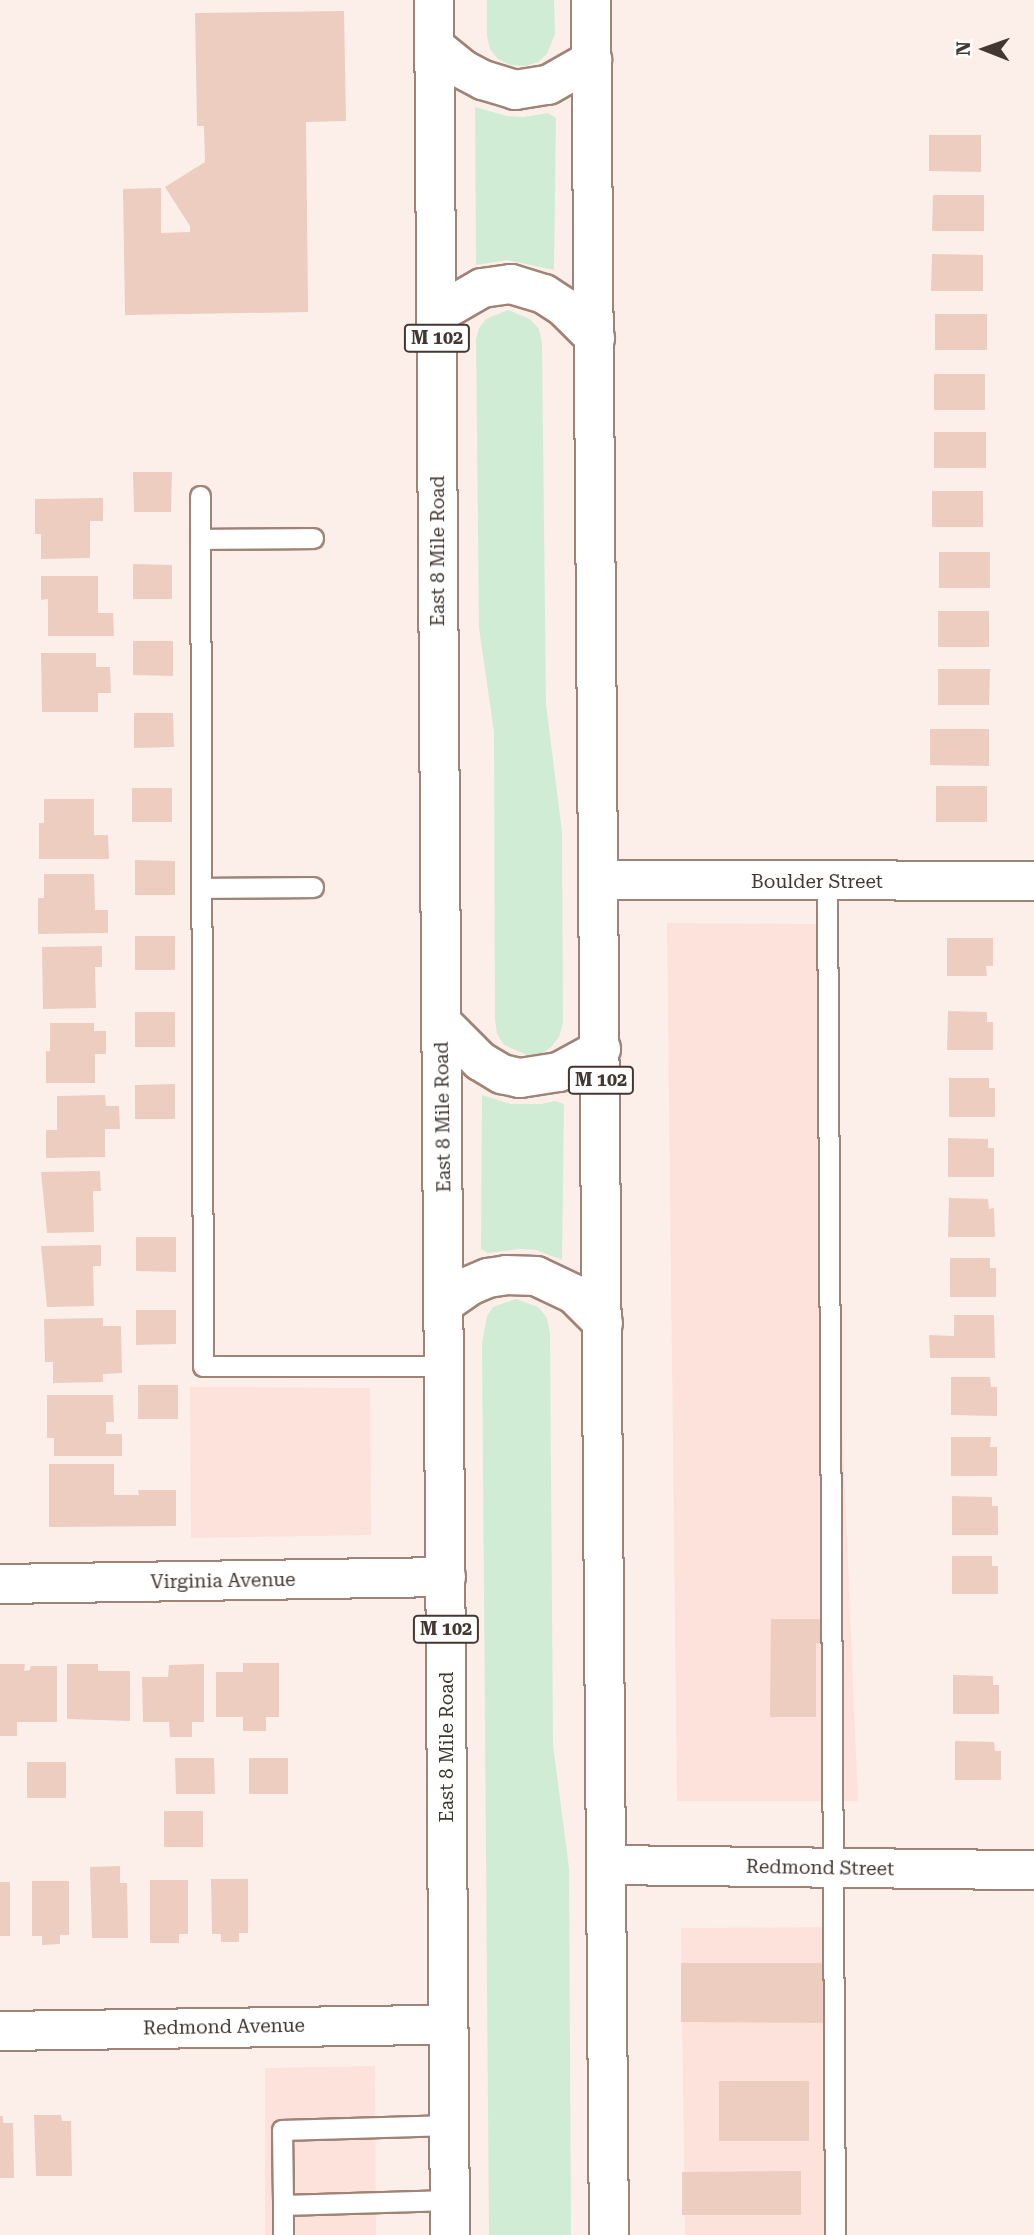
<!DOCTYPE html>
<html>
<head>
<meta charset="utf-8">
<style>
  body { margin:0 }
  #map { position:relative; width:1034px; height:2235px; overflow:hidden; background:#fcefea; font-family:"Roboto Serif",serif }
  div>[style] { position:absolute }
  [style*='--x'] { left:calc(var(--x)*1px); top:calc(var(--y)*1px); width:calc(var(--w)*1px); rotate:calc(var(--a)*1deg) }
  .commercial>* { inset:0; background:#fce2db }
  .green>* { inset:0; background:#d1ecd4 }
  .building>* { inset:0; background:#eccdbf }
  .roads { filter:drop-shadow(2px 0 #a08377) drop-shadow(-2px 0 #a08377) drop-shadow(0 2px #a08377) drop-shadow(0 -2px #a08377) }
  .service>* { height:19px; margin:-9.5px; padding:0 9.5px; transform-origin:9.5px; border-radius:9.5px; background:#fff }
  .minor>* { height:38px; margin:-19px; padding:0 19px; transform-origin:19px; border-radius:19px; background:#fff }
  .trunk>* { height:38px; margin:-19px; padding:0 19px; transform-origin:19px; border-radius:19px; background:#fff }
  span { translate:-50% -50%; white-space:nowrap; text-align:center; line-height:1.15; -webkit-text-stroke:6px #fff; paint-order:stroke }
  .shield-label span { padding:2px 5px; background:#fff; border:2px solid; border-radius:5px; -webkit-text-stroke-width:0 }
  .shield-label { font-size:18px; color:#433731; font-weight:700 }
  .street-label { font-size:19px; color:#433731 }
  .north { position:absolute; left:950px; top:14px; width:70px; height:70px; -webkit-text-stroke:5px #fff; paint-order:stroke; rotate:271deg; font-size:19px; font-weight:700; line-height:28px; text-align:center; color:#433731 }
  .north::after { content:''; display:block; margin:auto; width:24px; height:32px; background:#433731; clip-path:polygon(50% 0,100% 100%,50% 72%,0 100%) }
</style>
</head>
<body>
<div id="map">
  <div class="commercial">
    <div style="clip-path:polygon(667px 923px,821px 924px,858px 1801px,677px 1801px)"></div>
    <div style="clip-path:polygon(190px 1387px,370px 1388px,371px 1535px,191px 1538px)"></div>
    <div style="clip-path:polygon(827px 1927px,831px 2235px,685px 2235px,681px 1928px)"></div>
    <div style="clip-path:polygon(375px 2066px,376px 2235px,265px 2235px,265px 2068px)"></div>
  </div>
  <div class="green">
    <div style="clip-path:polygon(487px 0,554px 0,555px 34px,547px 54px,538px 62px,525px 66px,510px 65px,498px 59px,490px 49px,487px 36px)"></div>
    <div style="clip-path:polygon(475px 107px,507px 116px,524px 117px,548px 113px,556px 118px,554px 270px,507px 260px,476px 265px)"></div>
    <div style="clip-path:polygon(508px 310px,530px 319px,539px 329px,542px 343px,546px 704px,562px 832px,563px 1023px,559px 1037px,551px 1047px,541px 1054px,527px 1055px,504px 1045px,497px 1034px,495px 1020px,494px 732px,479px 628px,476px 339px,479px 328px,486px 319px)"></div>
    <div style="clip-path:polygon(482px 1095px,511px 1104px,541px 1104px,555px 1101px,564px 1104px,562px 1260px,536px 1250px,519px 1249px,488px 1253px,481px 1249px)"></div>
    <div style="clip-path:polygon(516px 1299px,538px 1307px,547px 1318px,550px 1333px,553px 1745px,569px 1868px,571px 2235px,489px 2235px,482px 1343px,487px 1316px,493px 1307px)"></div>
  </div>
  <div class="building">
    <div style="clip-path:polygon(344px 11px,346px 121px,306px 122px,308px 312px,125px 315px,123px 189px,161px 188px,161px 233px,190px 232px,190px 226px,165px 187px,205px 162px,204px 126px,197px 126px,195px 13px)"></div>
    <div style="clip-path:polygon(929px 135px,981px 135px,981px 172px,929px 171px)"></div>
    <div style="clip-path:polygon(933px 195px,984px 195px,984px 231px,932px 231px)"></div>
    <div style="clip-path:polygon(932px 254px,983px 255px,983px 291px,931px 291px)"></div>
    <div style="clip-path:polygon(935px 314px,987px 314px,987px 350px,935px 350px)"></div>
    <div style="clip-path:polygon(934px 374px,985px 374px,985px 410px,934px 410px)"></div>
    <div style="clip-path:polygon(934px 432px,986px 432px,986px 468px,934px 468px)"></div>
    <div style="clip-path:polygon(133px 472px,172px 472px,171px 512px,134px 512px)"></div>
    <div style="clip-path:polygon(932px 491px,983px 491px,983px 527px,932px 527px)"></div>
    <div style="clip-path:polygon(103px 498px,103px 521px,90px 521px,90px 558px,41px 559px,41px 534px,35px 534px,35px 499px)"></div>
    <div style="clip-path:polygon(939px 552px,990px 552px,990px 588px,939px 588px)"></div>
    <div style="clip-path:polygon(133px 564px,172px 565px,172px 599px,133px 599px)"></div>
    <div style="clip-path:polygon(41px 576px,98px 576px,98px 613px,113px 613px,114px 636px,48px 636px,48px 599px,41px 600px)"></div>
    <div style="clip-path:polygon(938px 611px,989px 611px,989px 647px,938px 647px)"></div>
    <div style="clip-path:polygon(133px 641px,173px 641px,173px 676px,133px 675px)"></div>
    <div style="clip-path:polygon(41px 653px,96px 653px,96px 667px,110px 667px,111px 693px,98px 693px,98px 712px,42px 712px)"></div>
    <div style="clip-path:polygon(938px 669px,990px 669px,989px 705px,938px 705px)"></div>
    <div style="clip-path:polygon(134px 713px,173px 713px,174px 747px,134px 748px)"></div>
    <div style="clip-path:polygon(930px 729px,989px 729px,989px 766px,930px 765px)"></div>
    <div style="clip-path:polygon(936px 786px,987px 786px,987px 822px,936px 822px)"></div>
    <div style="clip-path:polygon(132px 788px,172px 788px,172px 822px,132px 822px)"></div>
    <div style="clip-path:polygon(44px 799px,94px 799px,94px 835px,108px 835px,109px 859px,39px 859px,39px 823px,44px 823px)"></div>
    <div style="clip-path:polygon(135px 860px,175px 861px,175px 895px,135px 895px)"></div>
    <div style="clip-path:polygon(44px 874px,94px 874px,95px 910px,108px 910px,108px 933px,38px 934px,38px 898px,44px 898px)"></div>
    <div style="clip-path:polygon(135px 936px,175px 936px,175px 970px,135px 970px)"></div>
    <div style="clip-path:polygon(947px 938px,993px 938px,993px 966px,986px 966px,987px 976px,947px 976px)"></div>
    <div style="clip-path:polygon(102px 946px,102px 967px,95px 967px,96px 1008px,43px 1009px,42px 947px)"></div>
    <div style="clip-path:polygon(948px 1011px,987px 1012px,987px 1022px,993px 1022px,993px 1050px,947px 1050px)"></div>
    <div style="clip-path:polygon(135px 1012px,175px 1012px,175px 1047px,135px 1047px)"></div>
    <div style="clip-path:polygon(50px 1023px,94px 1023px,94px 1031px,106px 1031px,106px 1054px,95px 1054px,95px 1083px,46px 1083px,46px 1051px,50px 1051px)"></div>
    <div style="clip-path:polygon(949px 1078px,989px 1078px,989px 1088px,995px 1088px,995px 1117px,949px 1117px)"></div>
    <div style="clip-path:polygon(175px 1084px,175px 1119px,135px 1119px,135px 1085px)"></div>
    <div style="clip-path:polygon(105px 1095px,106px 1106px,119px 1106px,120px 1129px,105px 1129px,105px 1157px,46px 1158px,46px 1130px,57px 1130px,57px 1096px)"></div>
    <div style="clip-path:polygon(948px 1138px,988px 1139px,988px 1148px,994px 1148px,994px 1177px,948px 1177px)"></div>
    <div style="clip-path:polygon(100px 1171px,101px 1191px,93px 1191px,94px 1232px,47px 1233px,41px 1172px)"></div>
    <div style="clip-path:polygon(949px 1198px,988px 1199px,989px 1209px,994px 1208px,995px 1237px,948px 1237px)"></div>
    <div style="clip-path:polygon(136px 1237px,176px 1237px,176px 1272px,136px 1271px)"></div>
    <div style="clip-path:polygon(101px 1245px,101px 1266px,93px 1266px,94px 1306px,47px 1307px,41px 1246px)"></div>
    <div style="clip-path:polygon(950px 1258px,990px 1258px,990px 1268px,996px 1268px,996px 1297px,950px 1297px)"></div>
    <div style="clip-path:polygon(136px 1310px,176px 1310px,176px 1344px,136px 1345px)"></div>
    <div style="clip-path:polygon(954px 1315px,994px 1315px,995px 1358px,930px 1358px,929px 1335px,954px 1336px)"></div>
    <div style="clip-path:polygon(103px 1318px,103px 1326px,121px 1326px,122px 1373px,103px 1374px,103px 1382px,53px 1383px,53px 1362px,45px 1362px,44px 1319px)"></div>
    <div style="clip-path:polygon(951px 1377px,990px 1377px,991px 1387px,997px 1387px,997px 1416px,951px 1415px)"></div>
    <div style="clip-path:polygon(138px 1385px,178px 1385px,178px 1419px,138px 1419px)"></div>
    <div style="clip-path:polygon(47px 1395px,113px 1395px,114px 1422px,106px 1422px,106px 1434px,122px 1434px,122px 1456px,54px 1456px,54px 1438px,47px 1438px)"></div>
    <div style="clip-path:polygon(951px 1437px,991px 1437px,990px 1447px,997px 1447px,997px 1476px,951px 1476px)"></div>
    <div style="clip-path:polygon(49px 1464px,114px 1464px,114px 1495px,139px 1495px,138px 1490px,176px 1490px,176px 1526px,49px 1527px)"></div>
    <div style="clip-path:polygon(952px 1496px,992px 1497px,992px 1506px,998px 1506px,998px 1535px,952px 1535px)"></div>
    <div style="clip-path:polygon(952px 1556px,992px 1556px,992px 1566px,998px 1566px,998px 1594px,952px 1594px)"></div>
    <div style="clip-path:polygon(771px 1619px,825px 1619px,824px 1643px,816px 1643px,816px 1717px,770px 1717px)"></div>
    <div style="clip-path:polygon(243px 1663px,279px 1663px,279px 1717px,266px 1717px,266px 1731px,243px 1731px,243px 1717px,216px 1717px,216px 1672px,243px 1672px)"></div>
    <div style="clip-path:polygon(0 1664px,25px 1664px,24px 1671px,30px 1670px,31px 1666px,57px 1666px,57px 1722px,17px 1722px,17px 1736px,0 1736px)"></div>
    <div style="clip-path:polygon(67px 1664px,98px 1664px,98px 1671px,130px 1671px,130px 1721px,67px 1719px)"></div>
    <div style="clip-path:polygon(204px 1664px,204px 1722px,192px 1722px,192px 1737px,170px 1737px,169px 1722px,143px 1722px,142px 1677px,168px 1677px,169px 1665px)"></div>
    <div style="clip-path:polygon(953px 1675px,993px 1676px,993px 1685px,999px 1685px,999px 1714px,953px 1714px)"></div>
    <div style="clip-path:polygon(955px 1741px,994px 1742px,995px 1751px,1001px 1751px,1001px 1780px,955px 1780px)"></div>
    <div style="clip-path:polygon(175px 1758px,214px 1758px,215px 1794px,176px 1794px)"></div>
    <div style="clip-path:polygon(249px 1758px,288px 1758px,288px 1794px,249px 1794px)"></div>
    <div style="clip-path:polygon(27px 1762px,66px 1762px,66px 1798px,27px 1798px)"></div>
    <div style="clip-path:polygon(164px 1811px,203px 1811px,203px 1847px,164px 1847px)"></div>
    <div style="clip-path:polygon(120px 1866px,120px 1883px,127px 1883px,128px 1938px,92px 1938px,90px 1867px)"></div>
    <div style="clip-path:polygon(211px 1879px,248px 1879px,248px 1933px,239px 1933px,239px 1942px,221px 1942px,221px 1934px,212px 1934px)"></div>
    <div style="clip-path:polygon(150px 1880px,188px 1880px,188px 1934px,179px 1934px,179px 1943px,150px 1943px)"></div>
    <div style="clip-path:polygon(32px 1881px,69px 1881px,69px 1935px,60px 1935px,60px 1944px,42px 1945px,42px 1936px,32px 1936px)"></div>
    <div style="clip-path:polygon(0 1882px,10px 1882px,10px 1936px,0 1936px)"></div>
    <div style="clip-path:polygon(681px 1963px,827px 1963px,828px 2023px,681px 2022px)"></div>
    <div style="clip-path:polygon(719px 2081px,809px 2081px,809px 2141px,719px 2141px)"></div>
    <div style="clip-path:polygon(34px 2115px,61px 2115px,62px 2121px,71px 2121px,72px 2176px,36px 2176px)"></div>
    <div style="clip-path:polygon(0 2116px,3px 2116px,3px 2123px,13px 2123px,14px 2178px,0 2178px)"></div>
    <div style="clip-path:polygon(801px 2171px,801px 2215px,682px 2215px,682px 2172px)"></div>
  </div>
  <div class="roads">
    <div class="service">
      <div style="--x:200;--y:496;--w:870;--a:89.8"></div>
      <div style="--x:203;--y:1366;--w:242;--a:0"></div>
      <div style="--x:200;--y:539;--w:113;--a:-0.5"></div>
      <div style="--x:827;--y:882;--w:1353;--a:89.66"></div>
      <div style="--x:202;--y:888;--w:111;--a:-0.5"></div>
      <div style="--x:450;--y:2125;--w:168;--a:178.3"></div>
      <div style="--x:282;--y:2130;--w:75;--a:89.2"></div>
      <div style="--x:283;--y:2205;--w:167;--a:-1.7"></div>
      <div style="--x:283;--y:2205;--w:30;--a:90"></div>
    </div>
    <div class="minor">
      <div style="--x:601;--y:880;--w:433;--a:0.1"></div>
      <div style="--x:0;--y:1584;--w:446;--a:-0.9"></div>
      <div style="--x:607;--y:1865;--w:427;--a:0.7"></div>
      <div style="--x:0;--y:2031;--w:448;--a:-0.8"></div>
    </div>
    <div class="trunk">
      <div style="--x:434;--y:0;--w:2235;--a:89.59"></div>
      <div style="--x:591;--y:0;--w:2235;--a:89.54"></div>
      <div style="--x:434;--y:46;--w:36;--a:39"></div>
      <div style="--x:462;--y:69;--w:24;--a:28"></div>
      <div style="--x:483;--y:80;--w:34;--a:17"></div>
      <div style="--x:515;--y:90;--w:33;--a:-9"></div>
      <div style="--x:548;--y:85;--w:51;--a:-29.6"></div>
      <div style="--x:437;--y:314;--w:52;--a:-30"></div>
      <div style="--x:482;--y:288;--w:29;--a:-8"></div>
      <div style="--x:511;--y:284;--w:34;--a:17"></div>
      <div style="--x:544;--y:294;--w:24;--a:33"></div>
      <div style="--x:564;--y:307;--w:44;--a:45"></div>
      <div style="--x:442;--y:1023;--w:54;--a:45"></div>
      <div style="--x:480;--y:1061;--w:26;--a:31"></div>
      <div style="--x:502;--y:1074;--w:18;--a:13"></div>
      <div style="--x:520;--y:1078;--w:39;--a:-9"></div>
      <div style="--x:559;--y:1072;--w:48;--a:-28.7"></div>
      <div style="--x:445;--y:1303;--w:29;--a:-35"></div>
      <div style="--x:469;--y:1286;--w:21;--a:-23"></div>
      <div style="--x:488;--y:1278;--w:18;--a:-9"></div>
      <div style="--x:506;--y:1275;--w:30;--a:2"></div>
      <div style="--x:536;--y:1276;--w:42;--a:25.3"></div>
      <div style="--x:574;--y:1294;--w:41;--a:45"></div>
    </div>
  </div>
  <div class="shield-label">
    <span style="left:437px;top:338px">M 102</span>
    <span style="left:601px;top:1080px">M 102</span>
    <span style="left:446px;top:1629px">M 102</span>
  </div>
  <div class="street-label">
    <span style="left:438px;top:551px;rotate:-90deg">East 8 Mile Road</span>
    <span style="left:817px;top:882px">Boulder Street</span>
    <span style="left:443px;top:1117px;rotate:-91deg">East 8 Mile Road</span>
    <span style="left:223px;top:1581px;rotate:-1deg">Virginia Avenue</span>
    <span style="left:447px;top:1747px;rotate:-90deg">East 8 Mile Road</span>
    <span style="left:820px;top:1868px;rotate:1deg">Redmond Street</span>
    <span style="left:224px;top:2027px;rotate:-1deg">Redmond Avenue</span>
  </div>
  <div class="north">N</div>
</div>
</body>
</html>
